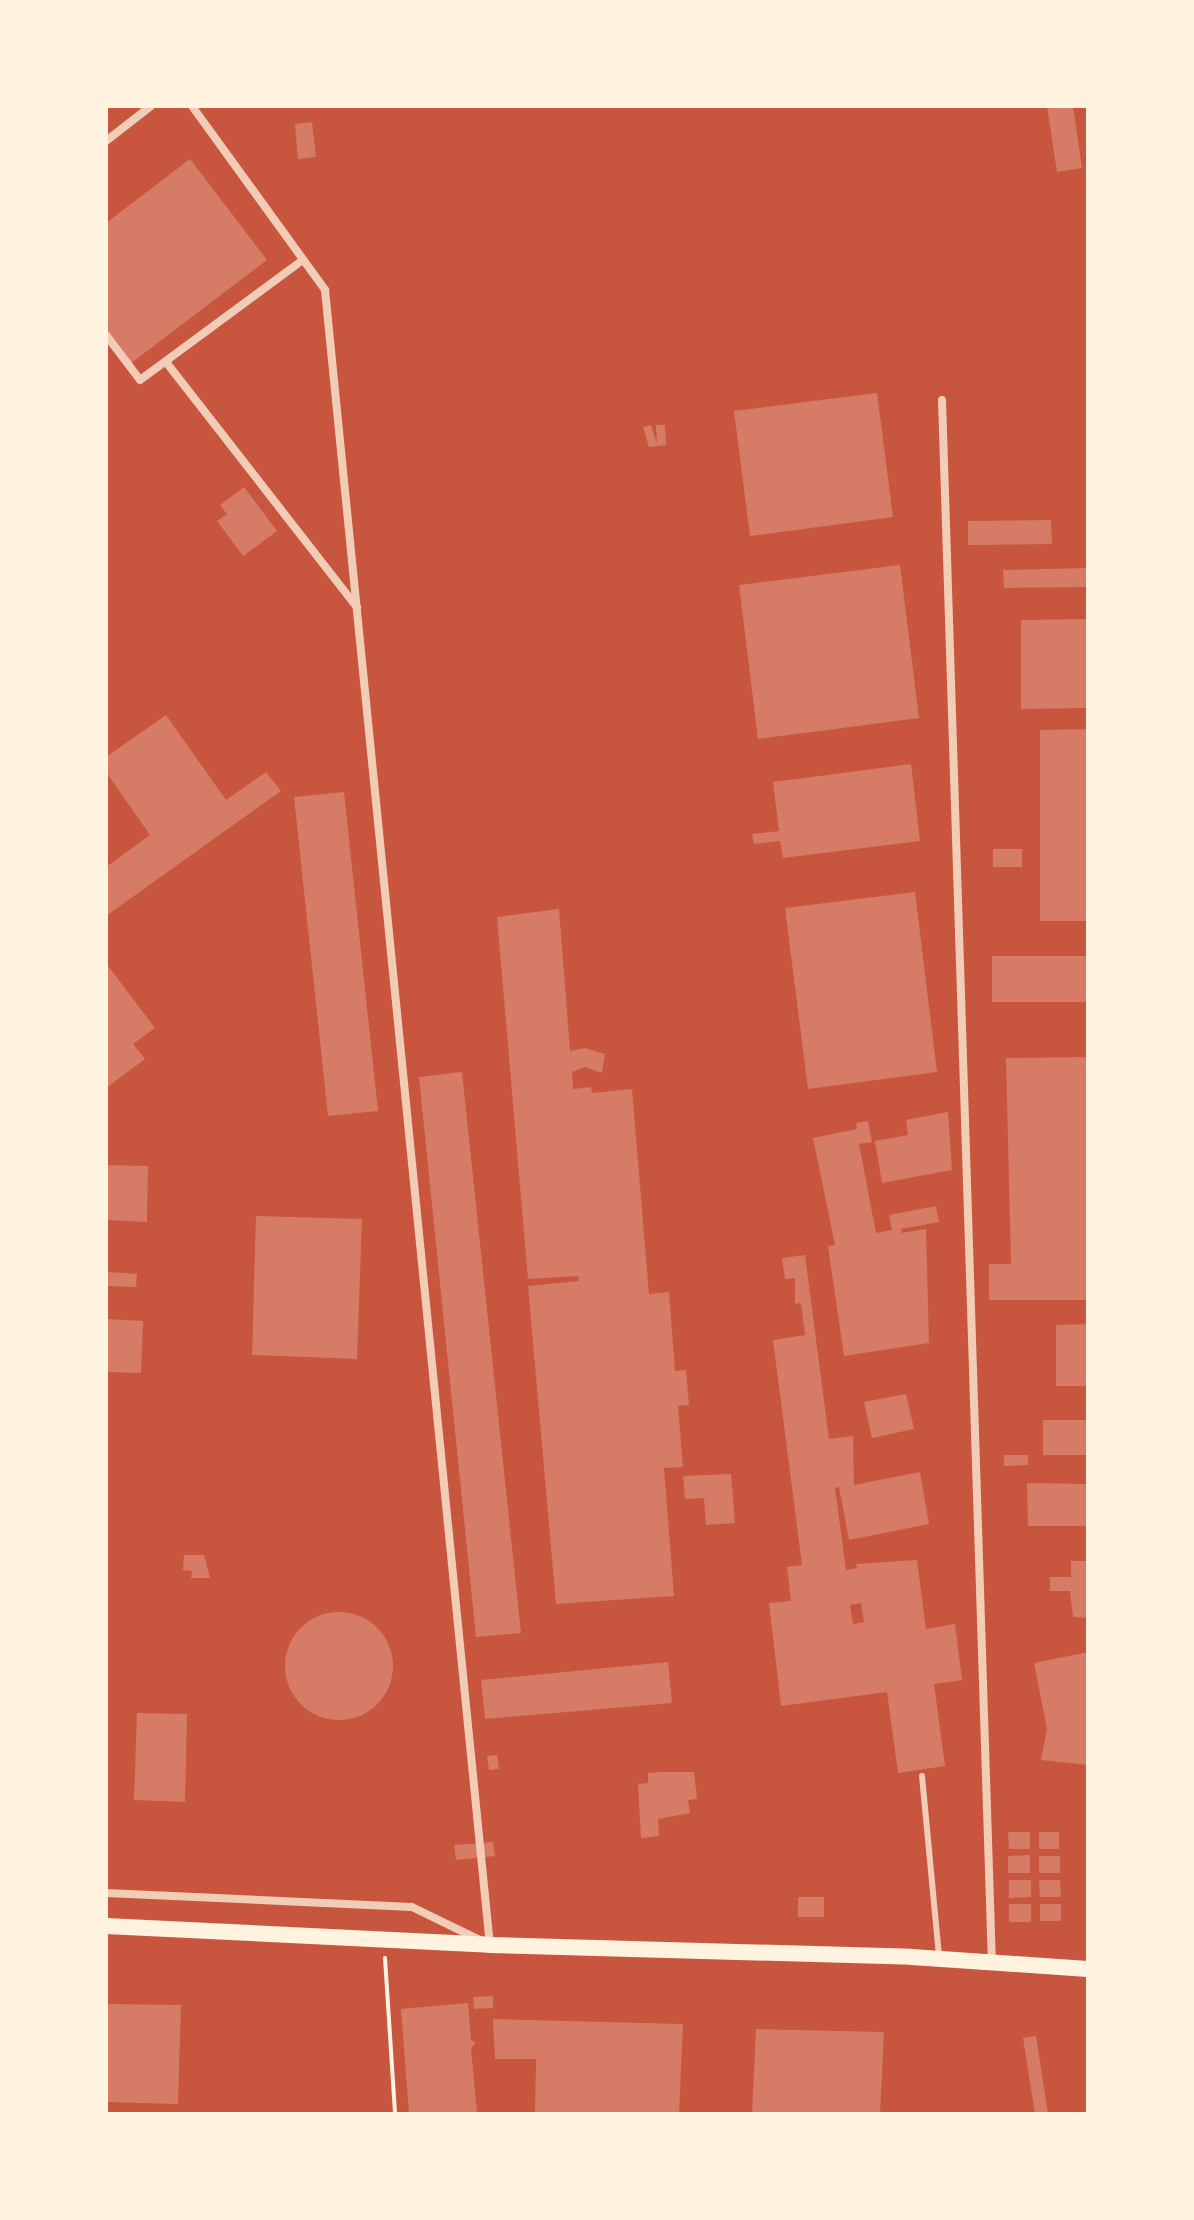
<!DOCTYPE html>
<html>
<head>
<meta charset="utf-8">
<style>
  body { margin:0 }
  #map { position:relative; width:1194px; height:2220px; overflow:hidden; background:#c8553d; font-family:Roboto,sans-serif }
  div>[style] { position:absolute }
  [style*='--x'] { left:calc(var(--x)*1px); top:calc(var(--y)*1px); width:calc(var(--w)*1px); rotate:calc(var(--a)*1deg) }
  .building>* { inset:0; background:#d67c66 }
  .round { border-radius:50% }
  .path>* { height:4px; margin:-2px; padding:0 2px; transform-origin:2px; border-radius:2px; background:#fff3e0 }
  .service>* { height:6px; margin:-3px; padding:0 3px; transform-origin:3px; border-radius:3px; background:#f1ccb7 }
  .minor>* { height:8px; margin:-4px; padding:0 4px; transform-origin:4px; border-radius:4px; background:#f1ccb7 }
  .secondary>* { height:16px; margin:-8px; padding:0 8px; transform-origin:8px; border-radius:8px; background:#fff3e0 }
  span { translate:-50% -50%; white-space:nowrap; text-align:center; line-height:1.15; -webkit-text-stroke:7px #fff3e0; paint-order:stroke }
  .frame { position:absolute; inset:0; border:108px solid #fff3e0; pointer-events:none }
</style>
</head>
<body>
<div id="map">
  <div class="building">
    <div style="clip-path:polygon(1047px 106px,1073px 106px,1082px 168px,1057px 172px)"></div>
    <div style="clip-path:polygon(312px 122px,316px 157px,298px 159px,295px 124px)"></div>
    <div style="clip-path:polygon(190px 159px,267px 260px,130px 364px,106px 332px,106px 223px)"></div>
    <div style="clip-path:polygon(877px 393px,893px 517px,750px 536px,734px 411px)"></div>
    <div style="clip-path:polygon(651px 425px,657px 444px,656px 425px,665px 425px,666px 445px,649px 447px,643px 427px)"></div>
    <div style="clip-path:polygon(244px 487px,277px 531px,243px 556px,217px 521px,227px 514px,220px 505px)"></div>
    <div style="clip-path:polygon(1051px 520px,1052px 544px,968px 545px,968px 521px)"></div>
    <div style="clip-path:polygon(900px 565px,919px 718px,758px 739px,739px 585px)"></div>
    <div style="clip-path:polygon(1088px 568px,1088px 587px,1004px 588px,1003px 570px)"></div>
    <div style="clip-path:polygon(1088px 619px,1088px 708px,1021px 709px,1021px 620px)"></div>
    <div style="clip-path:polygon(166px 715px,226px 800px,266px 772px,281px 791px,106px 916px,106px 867px,150px 835px,106px 772px,106px 757px)"></div>
    <div style="clip-path:polygon(1088px 729px,1088px 921px,1040px 921px,1040px 730px)"></div>
    <div style="clip-path:polygon(911px 764px,920px 841px,783px 858px,780px 841px,754px 844px,752px 834px,779px 831px,773px 782px)"></div>
    <div style="clip-path:polygon(344px 792px,378px 1111px,328px 1116px,294px 797px)"></div>
    <div style="clip-path:polygon(993px 849px,1022px 849px,1022px 867px,993px 867px)"></div>
    <div style="clip-path:polygon(915px 892px,937px 1072px,808px 1089px,785px 908px)"></div>
    <div style="clip-path:polygon(559px 909px,570px 1051px,585px 1048px,605px 1054px,602px 1073px,585px 1067px,572px 1072px,573px 1089px,591px 1087px,592px 1093px,632px 1089px,649px 1294px,669px 1292px,675px 1371px,686px 1370px,689px 1405px,678px 1406px,683px 1467px,664px 1468px,674px 1596px,556px 1604px,528px 1286px,579px 1281px,578px 1276px,528px 1279px,497px 917px)"></div>
    <div style="clip-path:polygon(992px 956px,1088px 956px,1088px 1002px,992px 1002px)"></div>
    <div style="clip-path:polygon(106px 963px,155px 1028px,133px 1044px,145px 1059px,106px 1088px)"></div>
    <div style="clip-path:polygon(1088px 1057px,1088px 1300px,989px 1300px,989px 1264px,1011px 1264px,1006px 1058px)"></div>
    <div style="clip-path:polygon(462px 1072px,521px 1633px,476px 1637px,419px 1077px)"></div>
    <div style="clip-path:polygon(948px 1112px,952px 1170px,882px 1183px,875px 1141px,908px 1135px,906px 1120px)"></div>
    <div style="clip-path:polygon(868px 1121px,872px 1142px,859px 1144px,876px 1233px,892px 1230px,889px 1215px,936px 1206px,939px 1222px,901px 1229px,902px 1233px,926px 1229px,929px 1343px,844px 1356px,828px 1246px,835px 1245px,813px 1138px,857px 1129px,856px 1123px)"></div>
    <div style="clip-path:polygon(106px 1165px,148px 1166px,147px 1222px,106px 1220px)"></div>
    <div style="clip-path:polygon(256px 1216px,362px 1219px,357px 1359px,252px 1355px)"></div>
    <div style="clip-path:polygon(evenodd,805px 1255px,829px 1439px,853px 1436px,854px 1485px,920px 1472px,929px 1524px,849px 1540px,839px 1487px,835px 1488px,846px 1570px,857px 1568px,856px 1564px,917px 1560px,926px 1629px,955px 1624px,962px 1680px,934px 1684px,945px 1766px,898px 1773px,887px 1692px,781px 1706px,769px 1603px,791px 1601px,787px 1567px,802px 1565px,773px 1340px,805px 1335px,801px 1303px,795px 1304px,795px 1278px,785px 1279px,782px 1258px,805px 1255px,861px 1603px,864px 1622px,853px 1624px,850px 1605px,861px 1603px)"></div>
    <div style="clip-path:polygon(106px 1272px,137px 1274px,136px 1287px,106px 1286px)"></div>
    <div style="clip-path:polygon(106px 1319px,143px 1321px,141px 1373px,106px 1372px)"></div>
    <div style="clip-path:polygon(1088px 1324px,1088px 1386px,1056px 1386px,1056px 1325px)"></div>
    <div style="clip-path:polygon(906px 1394px,914px 1429px,872px 1438px,864px 1402px)"></div>
    <div style="clip-path:polygon(1043px 1420px,1088px 1420px,1088px 1455px,1043px 1455px)"></div>
    <div style="clip-path:polygon(1004px 1455px,1028px 1455px,1028px 1465px,1004px 1466px)"></div>
    <div style="clip-path:polygon(731px 1474px,735px 1523px,706px 1525px,704px 1498px,685px 1499px,683px 1476px)"></div>
    <div style="clip-path:polygon(1027px 1483px,1088px 1484px,1088px 1526px,1028px 1526px)"></div>
    <div style="clip-path:polygon(184px 1555px,204px 1555px,210px 1578px,191px 1578px,192px 1571px,183px 1570px)"></div>
    <div style="clip-path:polygon(1071px 1561px,1088px 1561px,1088px 1618px,1073px 1617px,1070px 1591px,1050px 1591px,1050px 1577px,1071px 1577px)"></div>
    <div class="round" style="left:285px;top:1612px;width:108px;height:108px"></div>
    <div style="clip-path:polygon(1088px 1652px,1088px 1765px,1041px 1760px,1047px 1729px,1034px 1663px)"></div>
    <div style="clip-path:polygon(668px 1662px,672px 1703px,485px 1719px,481px 1680px)"></div>
    <div style="clip-path:polygon(137px 1713px,187px 1714px,185px 1802px,134px 1800px)"></div>
    <div style="clip-path:polygon(497px 1755px,499px 1769px,489px 1770px,487px 1756px)"></div>
    <div style="clip-path:polygon(660px 1772px,694px 1772px,697px 1799px,688px 1800px,690px 1813px,658px 1819px,659px 1836px,641px 1838px,638px 1784px,648px 1783px,648px 1773px)"></div>
    <div style="clip-path:polygon(1008px 1832px,1030px 1832px,1030px 1849px,1009px 1849px)"></div>
    <div style="clip-path:polygon(1039px 1832px,1059px 1832px,1059px 1849px,1039px 1849px)"></div>
    <div style="clip-path:polygon(493px 1842px,495px 1856px,456px 1860px,454px 1845px)"></div>
    <div style="clip-path:polygon(1030px 1855px,1030px 1873px,1008px 1873px,1008px 1856px)"></div>
    <div style="clip-path:polygon(1039px 1856px,1060px 1856px,1060px 1873px,1039px 1873px)"></div>
    <div style="clip-path:polygon(1009px 1880px,1031px 1880px,1031px 1897px,1009px 1898px)"></div>
    <div style="clip-path:polygon(1039px 1880px,1060px 1880px,1061px 1897px,1040px 1897px)"></div>
    <div style="clip-path:polygon(798px 1897px,824px 1897px,824px 1917px,798px 1917px)"></div>
    <div style="clip-path:polygon(1009px 1904px,1031px 1904px,1031px 1922px,1009px 1922px)"></div>
    <div style="clip-path:polygon(1040px 1904px,1061px 1904px,1061px 1921px,1040px 1921px)"></div>
    <div style="clip-path:polygon(493px 1996px,493px 2008px,474px 2009px,473px 1997px)"></div>
    <div style="clip-path:polygon(468px 2003px,471px 2040px,476px 2043px,471px 2048px,477px 2114px,409px 2114px,401px 2009px)"></div>
    <div style="clip-path:polygon(106px 2004px,181px 2005px,178px 2104px,106px 2102px)"></div>
    <div style="clip-path:polygon(493px 2019px,683px 2024px,679px 2114px,535px 2114px,536px 2059px,495px 2059px)"></div>
    <div style="clip-path:polygon(756px 2029px,884px 2032px,880px 2114px,752px 2114px)"></div>
    <div style="clip-path:polygon(1036px 2036px,1048px 2114px,1035px 2114px,1023px 2038px)"></div>
  </div>
  <div class="path">
    <div style="--x:385;--y:1958;--w:156;--a:86.3"></div>
  </div>
  <div class="service">
    <div style="--x:922;--y:1776;--w:180;--a:84.6"></div>
  </div>
  <div class="minor">
    <div style="--x:192;--y:106;--w:227;--a:54.1"></div>
    <div style="--x:325;--y:290;--w:1663;--a:84.31"></div>
    <div style="--x:106;--y:141;--w:57;--a:-37.9"></div>
    <div style="--x:106;--y:335;--w:56;--a:52.9"></div>
    <div style="--x:140;--y:380;--w:202;--a:-36.4"></div>
    <div style="--x:166;--y:362;--w:311;--a:52.1"></div>
    <div style="--x:942;--y:400;--w:1563;--a:88.17"></div>
    <div style="--x:106;--y:1893;--w:306;--a:2.6"></div>
    <div style="--x:412;--y:1907;--w:78;--a:25.9"></div>
  </div>
  <div class="secondary">
    <div style="--x:106;--y:1926;--w:384;--a:2.8"></div>
    <div style="--x:490;--y:1945;--w:422;--a:1.6"></div>
    <div style="--x:912;--y:1957;--w:176;--a:3.9"></div>
  </div>
  <div class="frame"></div>
</div>
</body>
</html>
